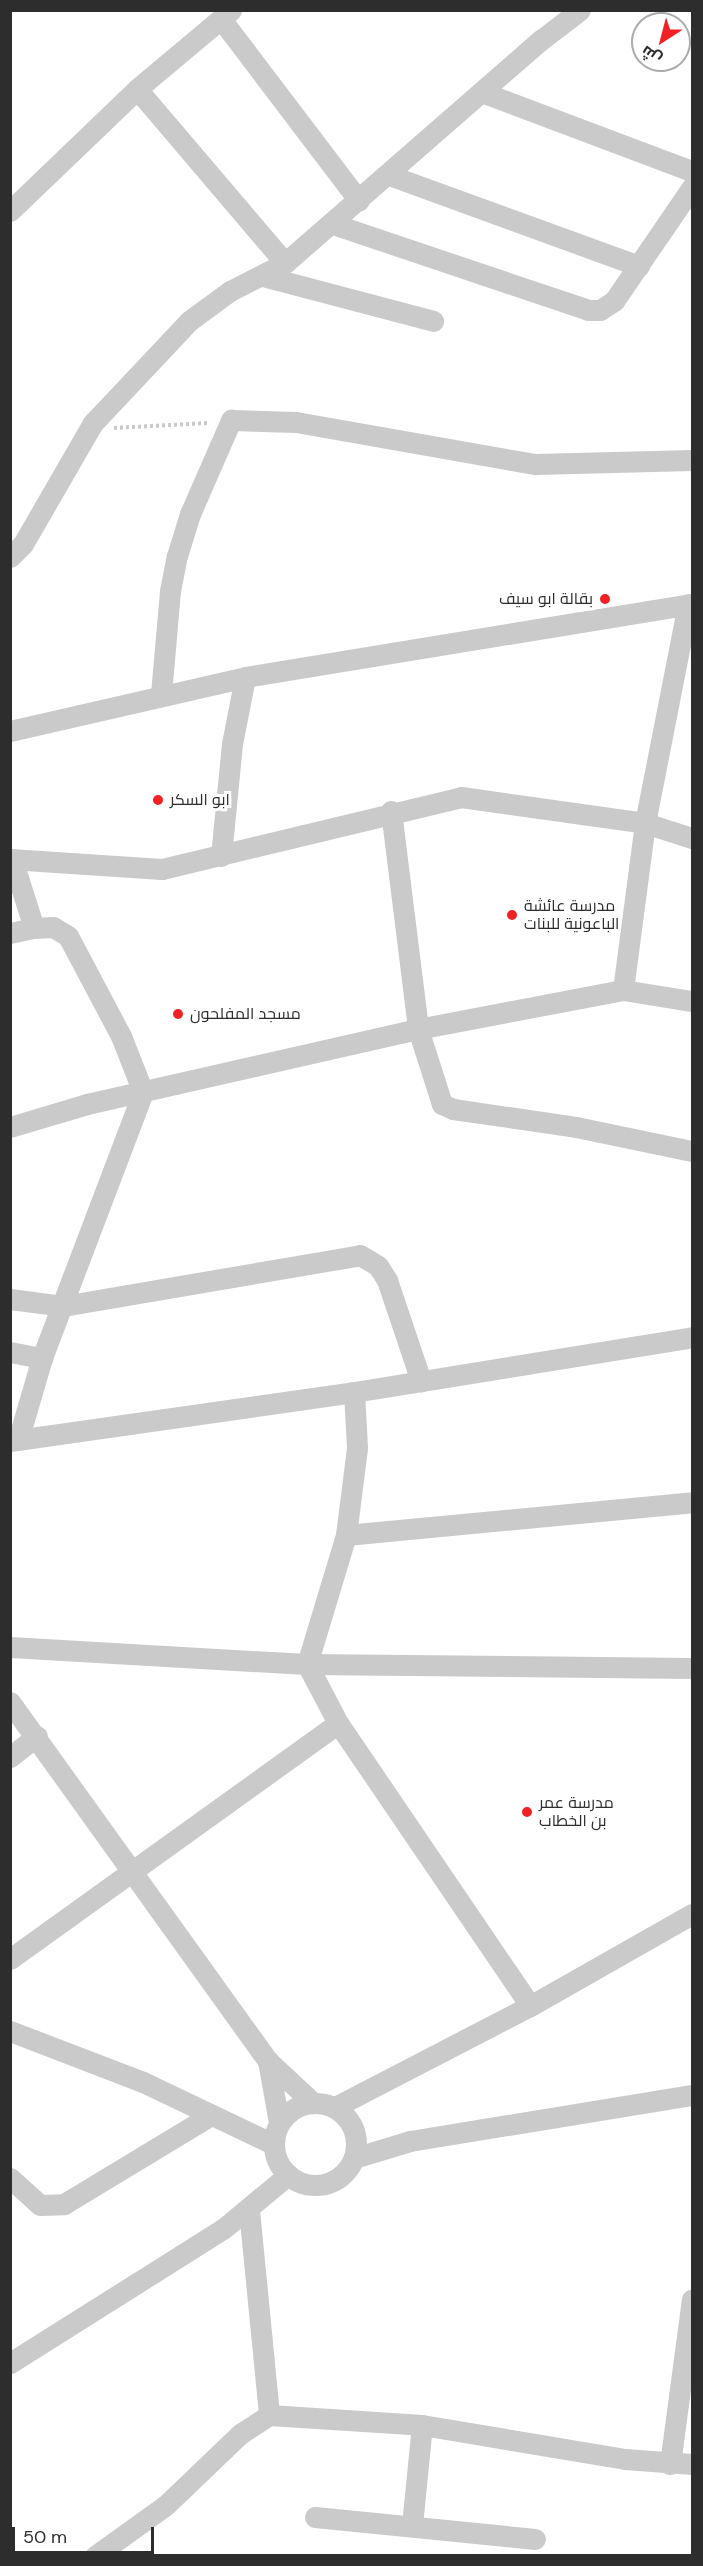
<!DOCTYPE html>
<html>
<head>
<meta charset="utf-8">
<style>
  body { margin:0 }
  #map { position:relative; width:703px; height:2566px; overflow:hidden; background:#fff; font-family:"DM Sans",Cairo,sans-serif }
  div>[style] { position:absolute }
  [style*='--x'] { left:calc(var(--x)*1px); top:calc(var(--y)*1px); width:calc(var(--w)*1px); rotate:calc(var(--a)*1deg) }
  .path>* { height:4px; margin-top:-2px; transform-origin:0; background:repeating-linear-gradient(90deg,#cacaca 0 3px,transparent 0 6px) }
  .minor>* { height:21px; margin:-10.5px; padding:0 10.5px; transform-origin:10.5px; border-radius:10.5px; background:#cacaca }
  .minor>.ring { margin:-10.5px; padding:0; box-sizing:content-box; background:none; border:21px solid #cacaca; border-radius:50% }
  .dots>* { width:16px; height:16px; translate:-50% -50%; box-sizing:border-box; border:3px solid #fff; border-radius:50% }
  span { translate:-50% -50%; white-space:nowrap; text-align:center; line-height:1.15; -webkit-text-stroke:6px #fff; paint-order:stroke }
  .poi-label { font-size:16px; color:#2d2d2d }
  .right { translate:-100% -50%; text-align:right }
  .left { translate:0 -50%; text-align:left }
  .frame { position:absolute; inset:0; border:12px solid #2d2d2d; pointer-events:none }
  .north { position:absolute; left:631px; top:12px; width:60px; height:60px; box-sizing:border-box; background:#fff; border:2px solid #ababab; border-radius:50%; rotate:216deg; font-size:16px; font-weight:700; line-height:24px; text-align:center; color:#2d2d2d }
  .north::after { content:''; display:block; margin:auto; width:21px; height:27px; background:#f22125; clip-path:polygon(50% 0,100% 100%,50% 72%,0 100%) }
  .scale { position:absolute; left:12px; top:2527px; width:142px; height:27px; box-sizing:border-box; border:3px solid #2d2d2d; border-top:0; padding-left:8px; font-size:18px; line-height:21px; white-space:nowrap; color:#2d2d2d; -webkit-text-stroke:4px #fff; paint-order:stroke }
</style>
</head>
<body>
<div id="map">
  <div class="path">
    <div style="--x:114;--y:428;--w:94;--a:-3"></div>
  </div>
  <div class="minor">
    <div style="--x:221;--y:19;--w:228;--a:52.8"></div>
    <div style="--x:137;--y:89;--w:228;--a:49.6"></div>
    <div style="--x:484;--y:93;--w:222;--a:20.6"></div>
    <div style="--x:389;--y:175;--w:266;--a:20"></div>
    <div style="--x:10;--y:211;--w:176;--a:-43.8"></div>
    <div style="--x:137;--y:89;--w:123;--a:-40"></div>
    <div style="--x:333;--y:224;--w:269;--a:18.6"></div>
    <div style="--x:588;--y:310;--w:12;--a:0"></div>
    <div style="--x:600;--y:310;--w:17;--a:-33"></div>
    <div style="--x:614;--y:301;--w:138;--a:-55.6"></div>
    <div style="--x:263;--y:276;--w:176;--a:14.8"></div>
    <div style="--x:10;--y:557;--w:18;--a:-45"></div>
    <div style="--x:23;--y:544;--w:140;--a:-60"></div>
    <div style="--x:93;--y:423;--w:140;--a:-46.7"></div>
    <div style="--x:189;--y:321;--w:51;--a:-36.2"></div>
    <div style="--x:230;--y:291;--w:62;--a:-27"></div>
    <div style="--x:285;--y:263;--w:340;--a:-41.1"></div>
    <div style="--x:541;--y:40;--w:49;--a:-37.6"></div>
    <div style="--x:161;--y:694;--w:103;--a:-85"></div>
    <div style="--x:170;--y:591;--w:36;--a:-79"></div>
    <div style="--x:177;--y:556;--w:44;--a:-72.8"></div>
    <div style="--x:190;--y:514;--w:103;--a:-66.4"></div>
    <div style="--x:231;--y:420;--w:65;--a:1.8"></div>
    <div style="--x:296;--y:422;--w:243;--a:10"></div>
    <div style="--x:535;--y:464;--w:157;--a:-1.5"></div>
    <div style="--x:10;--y:731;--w:241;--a:-12.9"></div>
    <div style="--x:245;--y:677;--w:453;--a:-9.3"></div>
    <div style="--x:391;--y:811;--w:220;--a:82.9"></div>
    <div style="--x:418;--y:1029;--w:79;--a:72.3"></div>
    <div style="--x:442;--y:1104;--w:12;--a:24"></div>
    <div style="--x:453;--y:1109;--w:124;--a:8.3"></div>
    <div style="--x:576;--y:1127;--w:118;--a:11.7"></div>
    <div style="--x:221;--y:856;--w:113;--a:-84.4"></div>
    <div style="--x:232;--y:744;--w:68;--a:-79"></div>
    <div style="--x:10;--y:859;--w:152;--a:3.8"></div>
    <div style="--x:162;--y:869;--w:308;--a:-13.5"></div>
    <div style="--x:461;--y:797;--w:186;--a:8"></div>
    <div style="--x:645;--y:823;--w:49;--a:17.7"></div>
    <div style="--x:12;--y:859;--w:72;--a:72.3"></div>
    <div style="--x:34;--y:928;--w:19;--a:-3"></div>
    <div style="--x:53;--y:927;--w:17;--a:31"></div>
    <div style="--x:68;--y:936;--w:113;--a:62.1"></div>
    <div style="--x:121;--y:1036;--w:60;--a:68.6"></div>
    <div style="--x:143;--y:1092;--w:285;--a:110.8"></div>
    <div style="--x:42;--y:1358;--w:85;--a:106.3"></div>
    <div style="--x:10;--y:933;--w:25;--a:-12"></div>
    <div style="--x:623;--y:990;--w:168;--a:-82.5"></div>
    <div style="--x:645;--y:823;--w:223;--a:-78.9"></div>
    <div style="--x:10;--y:1127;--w:80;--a:-16.6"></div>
    <div style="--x:87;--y:1104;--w:339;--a:-12.8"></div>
    <div style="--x:418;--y:1029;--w:209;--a:-10.8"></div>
    <div style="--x:623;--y:990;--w:70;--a:9.1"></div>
    <div style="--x:10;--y:1299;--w:53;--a:7.5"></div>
    <div style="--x:63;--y:1306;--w:301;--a:-9.7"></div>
    <div style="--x:360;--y:1255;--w:21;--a:31"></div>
    <div style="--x:378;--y:1266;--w:17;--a:57"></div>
    <div style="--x:387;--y:1280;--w:107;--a:71.4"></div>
    <div style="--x:10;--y:1352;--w:33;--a:11"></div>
    <div style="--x:354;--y:1392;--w:56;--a:86.9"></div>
    <div style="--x:357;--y:1448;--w:88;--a:97.2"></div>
    <div style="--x:346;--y:1535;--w:135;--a:106.8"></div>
    <div style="--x:307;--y:1664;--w:67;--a:62.3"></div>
    <div style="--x:338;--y:1723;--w:342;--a:55.8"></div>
    <div style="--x:10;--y:1441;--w:347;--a:-8.1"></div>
    <div style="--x:354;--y:1392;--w:342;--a:-9.2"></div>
    <div style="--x:346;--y:1535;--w:348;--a:-5.4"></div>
    <div style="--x:10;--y:1647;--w:297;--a:3.3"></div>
    <div style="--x:307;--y:1664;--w:385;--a:0.6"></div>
    <div style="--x:10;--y:1702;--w:442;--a:54.3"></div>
    <div style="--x:268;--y:2061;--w:62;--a:43"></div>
    <div style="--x:10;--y:1757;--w:34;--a:-38"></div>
    <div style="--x:10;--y:1959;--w:404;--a:-35.7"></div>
    <div style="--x:10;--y:2031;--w:142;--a:21"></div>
    <div style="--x:143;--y:2082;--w:144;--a:25.5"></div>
    <div style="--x:268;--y:2061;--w:63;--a:79.9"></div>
    <div class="ring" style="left:274px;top:2103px;width:61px;height:61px"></div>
    <div style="--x:335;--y:2107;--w:220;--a:-27.4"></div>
    <div style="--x:530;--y:2006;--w:186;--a:-29.6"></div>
    <div style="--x:354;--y:2158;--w:59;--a:-16.9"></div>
    <div style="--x:410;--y:2141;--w:286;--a:-9.3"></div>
    <div style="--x:10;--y:2178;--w:40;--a:42"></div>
    <div style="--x:40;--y:2205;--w:24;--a:-2"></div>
    <div style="--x:64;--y:2204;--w:172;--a:-31.2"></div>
    <div style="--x:249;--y:2210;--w:206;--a:84.4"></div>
    <div style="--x:10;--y:2363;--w:252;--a:-32.2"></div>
    <div style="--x:223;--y:2229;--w:85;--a:-39.7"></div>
    <div style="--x:670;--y:2464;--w:166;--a:-82.4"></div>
    <div style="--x:315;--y:2517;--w:221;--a:5.7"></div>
    <div style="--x:412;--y:2525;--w:100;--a:-84.3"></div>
    <div style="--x:95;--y:2556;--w:87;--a:-35.7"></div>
    <div style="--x:166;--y:2505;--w:103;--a:-43.8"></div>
    <div style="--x:240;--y:2434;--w:35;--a:-33"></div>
    <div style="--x:269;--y:2415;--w:153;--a:3.7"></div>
    <div style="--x:422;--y:2425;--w:206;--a:9.5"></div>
    <div style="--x:625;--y:2459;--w:67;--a:4.3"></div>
  </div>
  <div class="dots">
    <div style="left:605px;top:599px;background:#f22125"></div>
    <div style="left:158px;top:800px;background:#f22125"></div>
    <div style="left:512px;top:915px;background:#f22125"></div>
    <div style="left:178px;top:1014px;background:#f22125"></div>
    <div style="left:527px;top:1812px;background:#f22125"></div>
  </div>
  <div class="poi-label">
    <span class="right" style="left:593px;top:599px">بقالة ابو سيف</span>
    <span class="left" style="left:170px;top:800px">ابو السكر</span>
    <span class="left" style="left:524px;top:915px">مدرسة عائشة<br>الباعونية للبنات</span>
    <span class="left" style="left:190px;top:1014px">مسجد المفلحون</span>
    <span class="left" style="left:539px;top:1812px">مدرسة عمر<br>بن الخطاب</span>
  </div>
  <div class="frame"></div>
  <div class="north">ش</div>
  <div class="scale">50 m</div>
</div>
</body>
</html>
